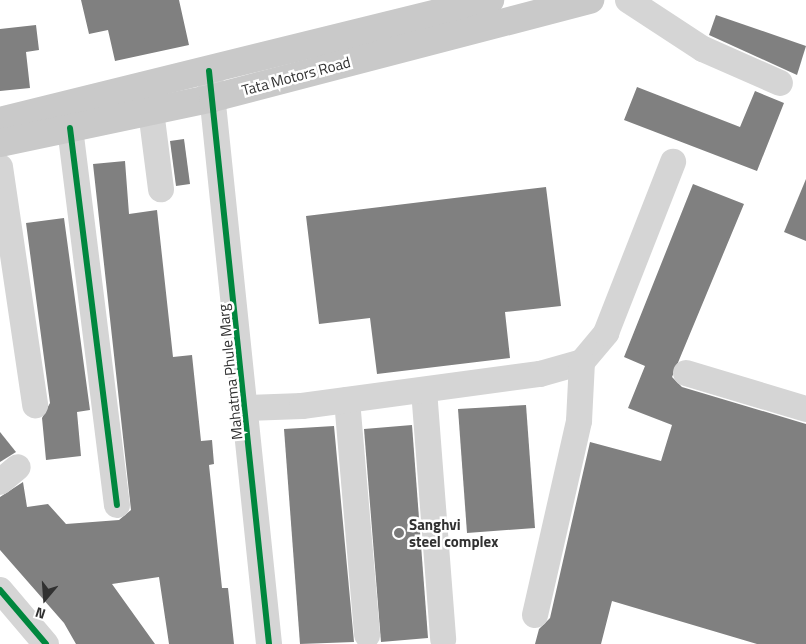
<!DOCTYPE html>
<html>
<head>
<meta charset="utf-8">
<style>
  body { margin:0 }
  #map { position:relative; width:806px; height:644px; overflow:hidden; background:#fff; font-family:"Titillium Web",sans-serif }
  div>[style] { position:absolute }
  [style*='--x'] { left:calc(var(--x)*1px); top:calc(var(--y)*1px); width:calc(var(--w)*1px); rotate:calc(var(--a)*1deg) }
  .building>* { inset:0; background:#808080 }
  .minor>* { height:26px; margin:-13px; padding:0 13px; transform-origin:13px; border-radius:13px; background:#d5d5d5 }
  .major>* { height:28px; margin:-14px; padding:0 14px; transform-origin:14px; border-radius:14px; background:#c9c9c9 }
  .cycleway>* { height:6px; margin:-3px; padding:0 3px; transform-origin:3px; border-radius:3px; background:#00873e }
  .dots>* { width:14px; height:14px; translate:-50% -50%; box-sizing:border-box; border:2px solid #fff; border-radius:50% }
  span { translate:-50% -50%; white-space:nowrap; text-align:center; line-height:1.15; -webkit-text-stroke:5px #fff; paint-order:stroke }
  .street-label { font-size:15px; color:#313131 }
  .poi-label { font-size:15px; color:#313131; font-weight:700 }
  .left { translate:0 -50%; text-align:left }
  .north { position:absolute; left:20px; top:574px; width:50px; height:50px; -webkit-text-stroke:4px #fff; paint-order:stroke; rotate:198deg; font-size:14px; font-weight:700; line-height:20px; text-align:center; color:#313131 }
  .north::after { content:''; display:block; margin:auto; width:18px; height:22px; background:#313131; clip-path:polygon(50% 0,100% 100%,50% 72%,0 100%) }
</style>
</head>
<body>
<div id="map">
  <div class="building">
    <div style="clip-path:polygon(81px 0,179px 0,189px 45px,115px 61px,108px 30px,89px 34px)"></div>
    <div style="clip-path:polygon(716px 15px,806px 46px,797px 75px,709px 35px)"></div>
    <div style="clip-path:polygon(36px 25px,39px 50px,26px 52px,30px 88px,0 91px,0 29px)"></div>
    <div style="clip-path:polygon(637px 87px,740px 127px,755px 91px,784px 103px,757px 171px,624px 120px)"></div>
    <div style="clip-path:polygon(184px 139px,190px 184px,176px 186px,170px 141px)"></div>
    <div style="clip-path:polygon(125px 161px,129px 214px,157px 210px,173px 357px,192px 355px,201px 441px,212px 440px,214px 464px,209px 465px,222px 588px,228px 588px,234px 644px,169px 644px,159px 577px,112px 584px,155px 644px,76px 644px,64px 623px,0 550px,0 497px,23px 482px,27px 507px,48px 504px,66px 524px,119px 520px,131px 510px,93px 164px)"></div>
    <div style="clip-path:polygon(806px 179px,806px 241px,784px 232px)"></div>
    <div style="clip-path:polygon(693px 184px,744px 204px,672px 377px,682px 387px,806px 424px,806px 644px,757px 644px,612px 601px,601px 644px,535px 644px,539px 629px,550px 618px,590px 442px,661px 461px,672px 425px,628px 408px,645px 366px,624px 357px)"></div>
    <div style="clip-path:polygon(546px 187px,561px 306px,505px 312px,510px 358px,377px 374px,370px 318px,319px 324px,306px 216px)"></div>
    <div style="clip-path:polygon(64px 218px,90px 410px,77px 412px,81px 456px,46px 460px,42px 418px,50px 403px,26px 223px)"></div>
    <div style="clip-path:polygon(526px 405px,535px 528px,467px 533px,458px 409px)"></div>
    <div style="clip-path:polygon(412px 425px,428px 638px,381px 642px,364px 429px)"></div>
    <div style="clip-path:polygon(334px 426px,354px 642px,300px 644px,284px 429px)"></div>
    <div style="clip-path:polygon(0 432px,16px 452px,0 462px)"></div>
  </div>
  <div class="minor">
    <div style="--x:628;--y:0;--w:90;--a:33.2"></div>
    <div style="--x:703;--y:49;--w:84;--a:23.8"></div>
    <div style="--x:210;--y:75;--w:572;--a:84.08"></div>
    <div style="--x:151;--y:111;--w:79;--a:82.7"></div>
    <div style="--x:70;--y:128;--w:380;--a:82.9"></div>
    <div style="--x:0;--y:167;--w:241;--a:81.6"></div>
    <div style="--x:686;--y:373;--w:125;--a:16.7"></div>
    <div style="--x:424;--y:390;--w:250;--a:85.6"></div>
    <div style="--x:347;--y:400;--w:236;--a:85.1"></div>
    <div style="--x:246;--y:408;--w:56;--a:-2"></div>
    <div style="--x:302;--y:406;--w:240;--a:-7.7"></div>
    <div style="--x:540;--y:374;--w:44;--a:-15.9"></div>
    <div style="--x:582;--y:362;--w:38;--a:-50"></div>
    <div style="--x:606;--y:333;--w:184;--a:-68.6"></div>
    <div style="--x:0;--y:482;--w:23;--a:-40"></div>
    <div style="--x:0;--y:590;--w:71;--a:49.6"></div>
    <div style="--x:535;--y:615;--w:199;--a:-77.2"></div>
    <div style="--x:579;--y:421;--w:59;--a:-87.1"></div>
  </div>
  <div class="major">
    <div style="--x:0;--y:121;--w:505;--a:-13.87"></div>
    <div style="--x:0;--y:143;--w:218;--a:-11.9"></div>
    <div style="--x:213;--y:98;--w:390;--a:-14.6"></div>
  </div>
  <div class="cycleway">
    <div style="--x:209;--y:71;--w:576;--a:84.02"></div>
    <div style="--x:70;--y:128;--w:380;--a:82.9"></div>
    <div style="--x:0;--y:590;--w:71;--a:49.6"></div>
  </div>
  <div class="dots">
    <div style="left:399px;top:533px;background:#797979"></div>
  </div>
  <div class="street-label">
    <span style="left:296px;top:76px;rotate:-15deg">Tata Motors Road</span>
    <span style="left:230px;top:372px;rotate:-96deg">Mahatma Phule Marg</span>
  </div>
  <div class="poi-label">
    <span class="left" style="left:409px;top:533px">Sanghvi<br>steel complex</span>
  </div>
  <div class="north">N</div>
</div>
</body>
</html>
